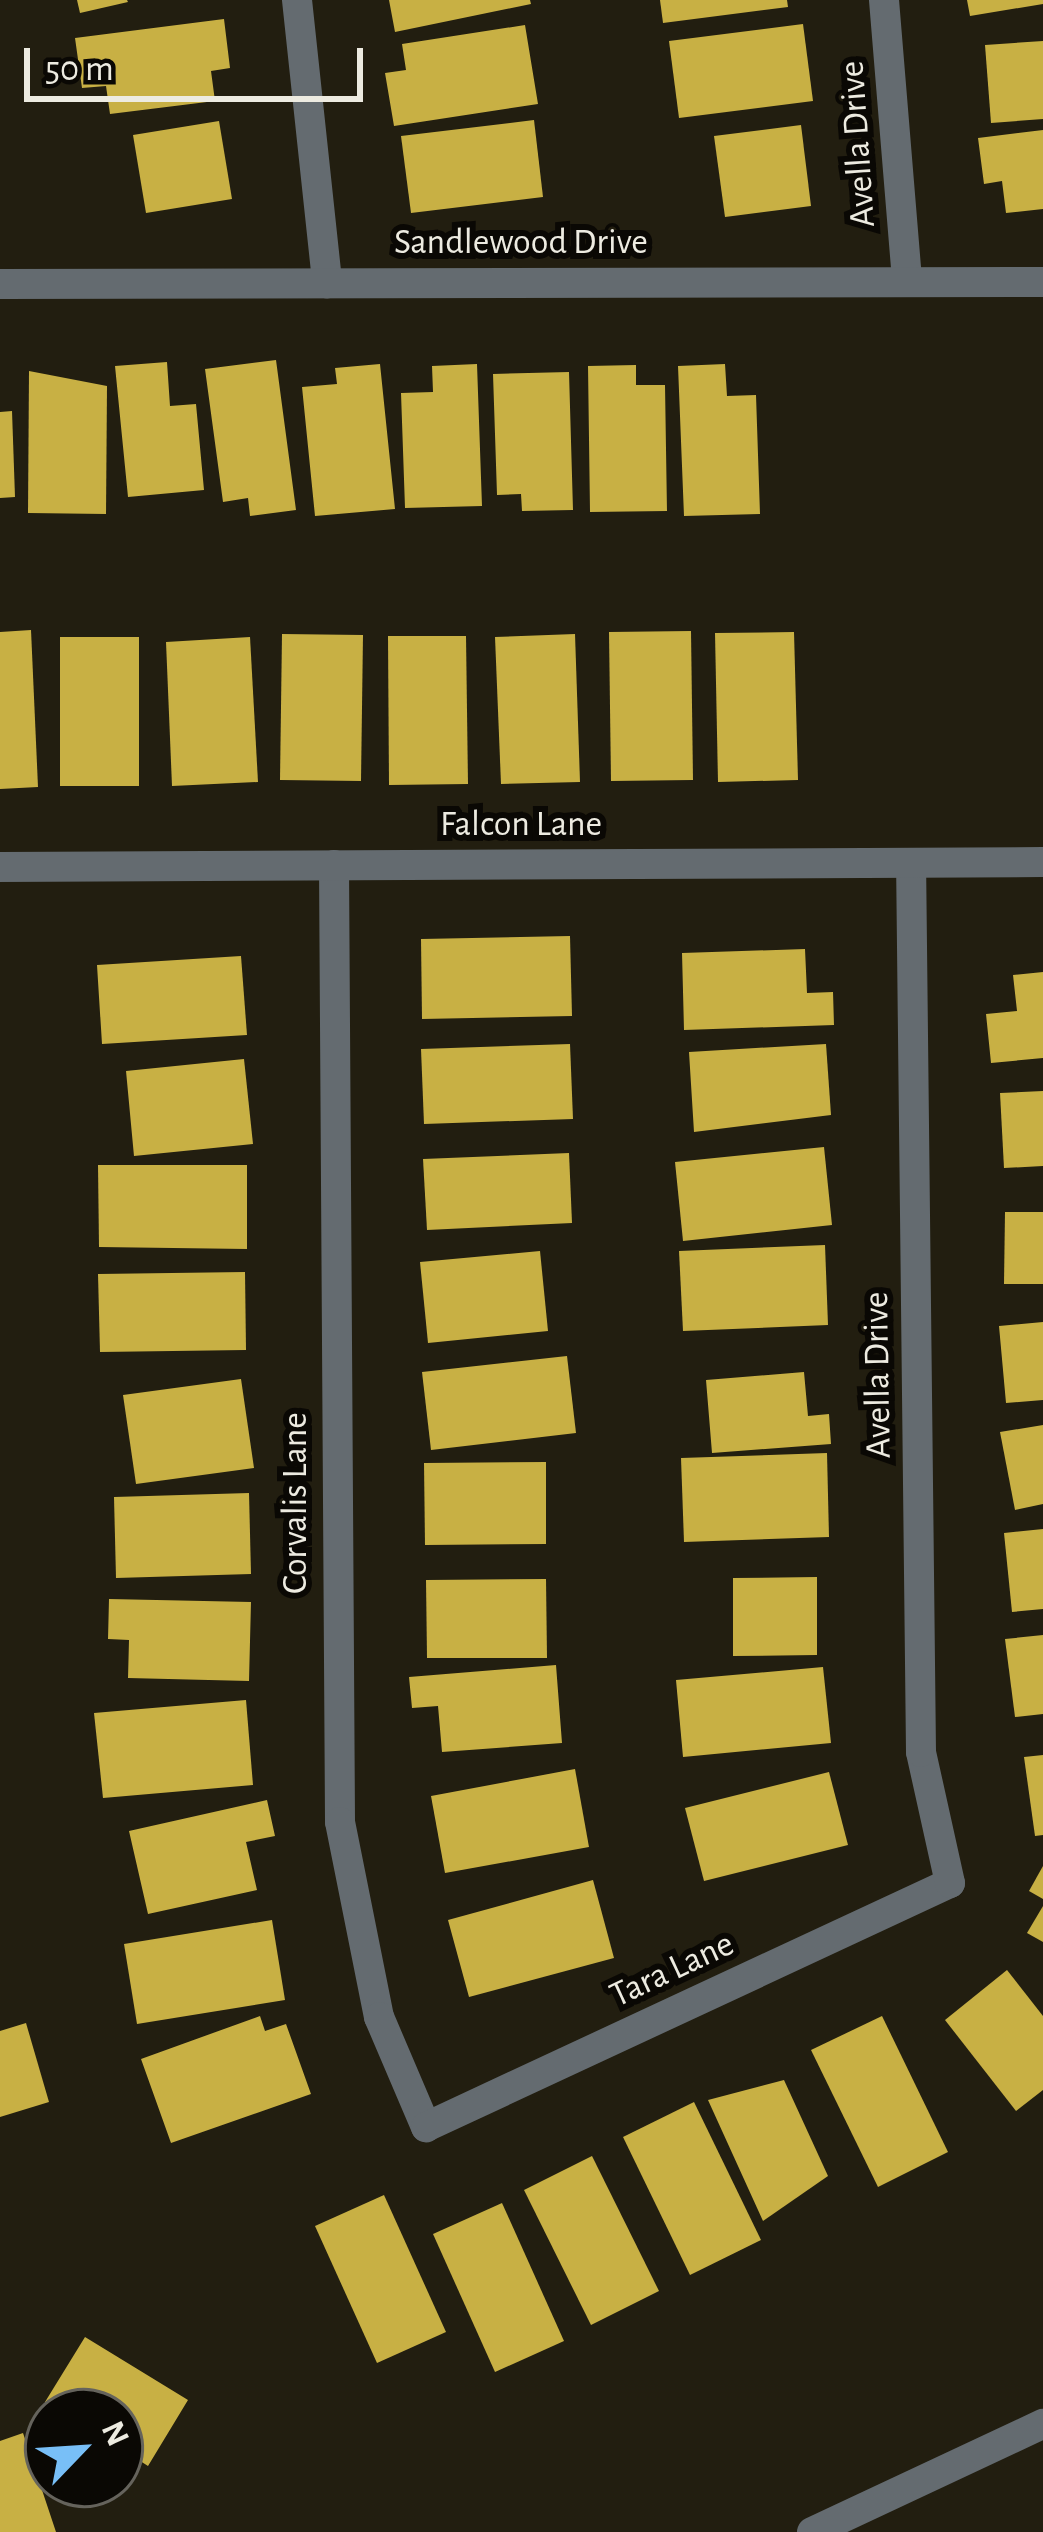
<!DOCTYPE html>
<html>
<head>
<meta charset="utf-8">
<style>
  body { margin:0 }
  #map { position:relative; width:1043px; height:2532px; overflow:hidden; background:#221e10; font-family:"Alegreya Sans",sans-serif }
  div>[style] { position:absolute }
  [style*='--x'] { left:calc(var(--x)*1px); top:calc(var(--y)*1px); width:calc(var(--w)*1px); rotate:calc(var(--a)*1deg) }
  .building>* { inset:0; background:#c8b044 }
  .minor>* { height:30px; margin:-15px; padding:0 15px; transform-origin:15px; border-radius:15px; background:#646b70 }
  span { translate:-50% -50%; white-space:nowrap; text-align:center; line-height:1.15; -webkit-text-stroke:12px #0a0804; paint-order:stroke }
  .street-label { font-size:36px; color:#edebe1 }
  .north { position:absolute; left:24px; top:2388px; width:120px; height:120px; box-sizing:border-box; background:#0a0804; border:3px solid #65635c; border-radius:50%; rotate:65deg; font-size:33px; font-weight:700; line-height:48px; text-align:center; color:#edebe1 }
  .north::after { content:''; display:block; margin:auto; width:42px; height:54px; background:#78bff7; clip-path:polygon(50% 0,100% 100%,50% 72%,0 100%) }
  .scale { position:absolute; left:24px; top:48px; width:339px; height:54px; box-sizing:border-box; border:6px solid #edebe1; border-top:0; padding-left:15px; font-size:36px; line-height:42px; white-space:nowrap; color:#edebe1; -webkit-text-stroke:9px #0a0804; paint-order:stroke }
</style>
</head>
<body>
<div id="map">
  <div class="building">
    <div style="clip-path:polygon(77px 0,127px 0,128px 2px,80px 13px)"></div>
    <div style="clip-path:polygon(389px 0,530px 0,531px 4px,395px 32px)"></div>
    <div style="clip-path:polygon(660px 0,787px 0,788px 7px,663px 23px)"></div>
    <div style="clip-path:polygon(967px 0,1043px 0,1043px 4px,970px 16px)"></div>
    <div style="clip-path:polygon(224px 19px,230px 68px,211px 71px,215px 101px,110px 114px,106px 86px,82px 88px,75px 38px)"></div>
    <div style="clip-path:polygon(803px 24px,813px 101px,679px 118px,669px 41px)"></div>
    <div style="clip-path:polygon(525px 25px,538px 104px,394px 126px,385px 73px,406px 70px,402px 44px)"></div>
    <div style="clip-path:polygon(1043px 41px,1043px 119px,991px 123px,985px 45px)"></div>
    <div style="clip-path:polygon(534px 120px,543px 197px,411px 213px,401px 136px)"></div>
    <div style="clip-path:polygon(219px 121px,232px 199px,146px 213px,133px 135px)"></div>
    <div style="clip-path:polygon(801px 125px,811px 206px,725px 217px,714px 136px)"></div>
    <div style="clip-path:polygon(1043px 130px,1043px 209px,1006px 213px,1002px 181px,984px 184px,978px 138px)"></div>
    <div style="clip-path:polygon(276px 360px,296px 510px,250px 516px,248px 498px,223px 502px,205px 369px)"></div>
    <div style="clip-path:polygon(167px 362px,170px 406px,196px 404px,204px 490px,128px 497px,115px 366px)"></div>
    <div style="clip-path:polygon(380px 364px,395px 509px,315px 516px,302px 387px,337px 384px,335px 368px)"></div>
    <div style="clip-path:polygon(477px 364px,482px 506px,405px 508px,401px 393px,433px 392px,432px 366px)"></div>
    <div style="clip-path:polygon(725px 364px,727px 396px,756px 395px,760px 514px,684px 516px,678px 366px)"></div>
    <div style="clip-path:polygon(636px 365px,636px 385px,665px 385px,667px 511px,590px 512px,588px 366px)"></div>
    <div style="clip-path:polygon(29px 371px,107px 386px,106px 514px,28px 513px)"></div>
    <div style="clip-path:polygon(569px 372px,573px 510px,522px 511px,521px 494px,497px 495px,493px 374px)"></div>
    <div style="clip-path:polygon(12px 411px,15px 497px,0 498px,0 412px)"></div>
    <div style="clip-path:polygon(31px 630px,38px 787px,0 789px,0 632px)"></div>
    <div style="clip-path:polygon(691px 631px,693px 780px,611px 781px,609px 632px)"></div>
    <div style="clip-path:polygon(794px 632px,798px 780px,718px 782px,715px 633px)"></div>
    <div style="clip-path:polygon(282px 634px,363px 635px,361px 781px,280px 780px)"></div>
    <div style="clip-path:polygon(575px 634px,580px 782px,501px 784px,495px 637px)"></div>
    <div style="clip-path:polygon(388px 636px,466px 636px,468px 784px,389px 785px)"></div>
    <div style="clip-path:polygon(60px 637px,139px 637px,139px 786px,60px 786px)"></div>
    <div style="clip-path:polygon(250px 637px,258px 782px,172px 786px,166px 642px)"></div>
    <div style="clip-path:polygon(570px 936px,572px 1016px,422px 1019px,421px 939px)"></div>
    <div style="clip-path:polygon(805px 949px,807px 993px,833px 992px,834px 1025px,684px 1030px,682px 953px)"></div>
    <div style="clip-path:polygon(241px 956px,247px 1035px,102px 1044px,97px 965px)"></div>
    <div style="clip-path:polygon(1043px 972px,1043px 1058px,991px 1063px,986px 1014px,1017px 1011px,1013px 975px)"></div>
    <div style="clip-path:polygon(570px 1044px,573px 1119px,424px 1124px,421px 1049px)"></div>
    <div style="clip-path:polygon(826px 1044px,831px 1115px,694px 1132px,689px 1052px)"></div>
    <div style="clip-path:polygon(244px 1059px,253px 1144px,134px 1156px,126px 1071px)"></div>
    <div style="clip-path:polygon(1043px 1091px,1043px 1166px,1004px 1168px,1000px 1093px)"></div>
    <div style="clip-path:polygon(824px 1147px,832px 1225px,683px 1241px,675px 1162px)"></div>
    <div style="clip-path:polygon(569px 1153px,572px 1223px,427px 1230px,423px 1159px)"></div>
    <div style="clip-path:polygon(98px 1165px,247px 1165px,247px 1249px,99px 1247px)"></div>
    <div style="clip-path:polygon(1005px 1212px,1043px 1212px,1043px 1284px,1004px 1284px)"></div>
    <div style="clip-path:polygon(825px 1245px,828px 1325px,683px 1331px,679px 1251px)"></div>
    <div style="clip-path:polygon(540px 1251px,548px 1331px,428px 1343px,420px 1262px)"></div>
    <div style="clip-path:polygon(245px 1272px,246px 1350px,100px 1352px,98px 1274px)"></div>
    <div style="clip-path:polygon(1043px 1322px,1043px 1400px,1006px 1403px,999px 1326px)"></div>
    <div style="clip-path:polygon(567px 1356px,576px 1433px,431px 1450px,422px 1372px)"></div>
    <div style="clip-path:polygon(804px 1372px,808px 1416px,829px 1414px,831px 1444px,712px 1453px,706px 1380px)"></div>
    <div style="clip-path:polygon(241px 1379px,254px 1468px,136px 1484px,123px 1395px)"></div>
    <div style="clip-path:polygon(1043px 1425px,1043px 1504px,1015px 1510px,1000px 1432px)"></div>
    <div style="clip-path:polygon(827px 1453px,829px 1537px,684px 1542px,681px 1458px)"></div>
    <div style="clip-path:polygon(546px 1462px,546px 1544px,425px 1545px,424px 1463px)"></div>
    <div style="clip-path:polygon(249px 1493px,251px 1574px,116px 1578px,114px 1497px)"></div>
    <div style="clip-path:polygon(1043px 1529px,1043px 1609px,1012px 1612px,1004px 1533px)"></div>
    <div style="clip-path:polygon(817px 1577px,817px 1655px,733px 1656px,733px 1578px)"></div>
    <div style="clip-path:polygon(546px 1579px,547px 1658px,427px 1658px,426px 1580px)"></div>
    <div style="clip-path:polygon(109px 1599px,251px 1602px,249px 1681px,128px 1678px,129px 1640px,108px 1639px)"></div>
    <div style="clip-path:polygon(1043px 1635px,1043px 1714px,1015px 1717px,1005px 1639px)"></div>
    <div style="clip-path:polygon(556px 1665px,562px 1743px,442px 1752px,438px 1706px,412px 1708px,409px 1677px)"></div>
    <div style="clip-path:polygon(823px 1667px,831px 1743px,683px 1757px,676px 1680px)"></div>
    <div style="clip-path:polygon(246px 1700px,253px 1785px,103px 1798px,94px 1713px)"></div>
    <div style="clip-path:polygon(1043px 1755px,1043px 1835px,1035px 1836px,1024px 1757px)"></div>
    <div style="clip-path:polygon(575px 1769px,589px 1847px,445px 1873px,431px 1796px)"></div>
    <div style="clip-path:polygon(829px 1772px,848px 1845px,704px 1881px,685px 1808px)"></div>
    <div style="clip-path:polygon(267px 1800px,275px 1836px,246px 1842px,257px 1890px,148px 1914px,129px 1831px)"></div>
    <div style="clip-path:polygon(1043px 1866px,1043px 1899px,1029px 1891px)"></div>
    <div style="clip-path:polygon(593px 1880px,614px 1958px,469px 1997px,448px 1920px)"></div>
    <div style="clip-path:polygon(1043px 1906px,1043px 1942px,1027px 1933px)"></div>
    <div style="clip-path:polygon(272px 1920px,285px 2000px,137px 2024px,124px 1944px)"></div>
    <div style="clip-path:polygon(1007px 1970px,1043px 2016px,1043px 2090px,1016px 2111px,945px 2020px)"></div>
    <div style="clip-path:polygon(260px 2016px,265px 2031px,286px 2024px,311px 2094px,171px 2143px,141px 2059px)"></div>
    <div style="clip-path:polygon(882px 2016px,948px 2152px,878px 2187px,811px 2050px)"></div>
    <div style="clip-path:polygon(26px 2023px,49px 2102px,0 2117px,0 2031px)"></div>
    <div style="clip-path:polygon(784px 2080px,828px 2176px,763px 2221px,708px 2100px)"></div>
    <div style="clip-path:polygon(694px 2102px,761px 2240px,690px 2275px,623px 2137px)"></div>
    <div style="clip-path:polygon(592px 2156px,659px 2291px,591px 2325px,524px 2190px)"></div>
    <div style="clip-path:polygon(384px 2195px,446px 2332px,377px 2363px,315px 2226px)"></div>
    <div style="clip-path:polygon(502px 2203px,564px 2341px,495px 2372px,433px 2234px)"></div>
    <div style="clip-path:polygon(85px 2337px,188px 2400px,148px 2466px,120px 2448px,120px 2412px,45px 2402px)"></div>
    <div style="clip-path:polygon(23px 2433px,56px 2532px,0 2532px,0 2441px)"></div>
  </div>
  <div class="minor">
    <div style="--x:297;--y:0;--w:285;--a:83.9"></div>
    <div style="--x:884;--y:0;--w:283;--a:85.3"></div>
    <div style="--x:0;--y:284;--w:1043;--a:-0.11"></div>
    <div style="--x:334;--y:865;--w:957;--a:89.64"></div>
    <div style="--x:340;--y:1822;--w:199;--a:78.7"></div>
    <div style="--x:379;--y:2017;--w:120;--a:66.9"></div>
    <div style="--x:426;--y:2127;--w:578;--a:-24.97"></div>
    <div style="--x:950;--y:1883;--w:134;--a:-102.5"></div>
    <div style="--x:921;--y:1752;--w:889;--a:-90.64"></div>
    <div style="--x:0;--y:867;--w:1043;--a:-0.27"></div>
    <div style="--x:812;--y:2532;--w:255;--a:-25.1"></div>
  </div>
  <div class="street-label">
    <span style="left:858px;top:144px;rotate:-94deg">Avella Drive</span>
    <span style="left:521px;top:243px">Sandlewood Drive</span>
    <span style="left:521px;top:825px">Falcon Lane</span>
    <span style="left:878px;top:1375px;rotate:-91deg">Avella Drive</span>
    <span style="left:296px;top:1503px;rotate:-90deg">Corvalis Lane</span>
    <span style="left:672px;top:1970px;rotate:-25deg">Tara Lane</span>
  </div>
  <div class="north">N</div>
  <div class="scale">50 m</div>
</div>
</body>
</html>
